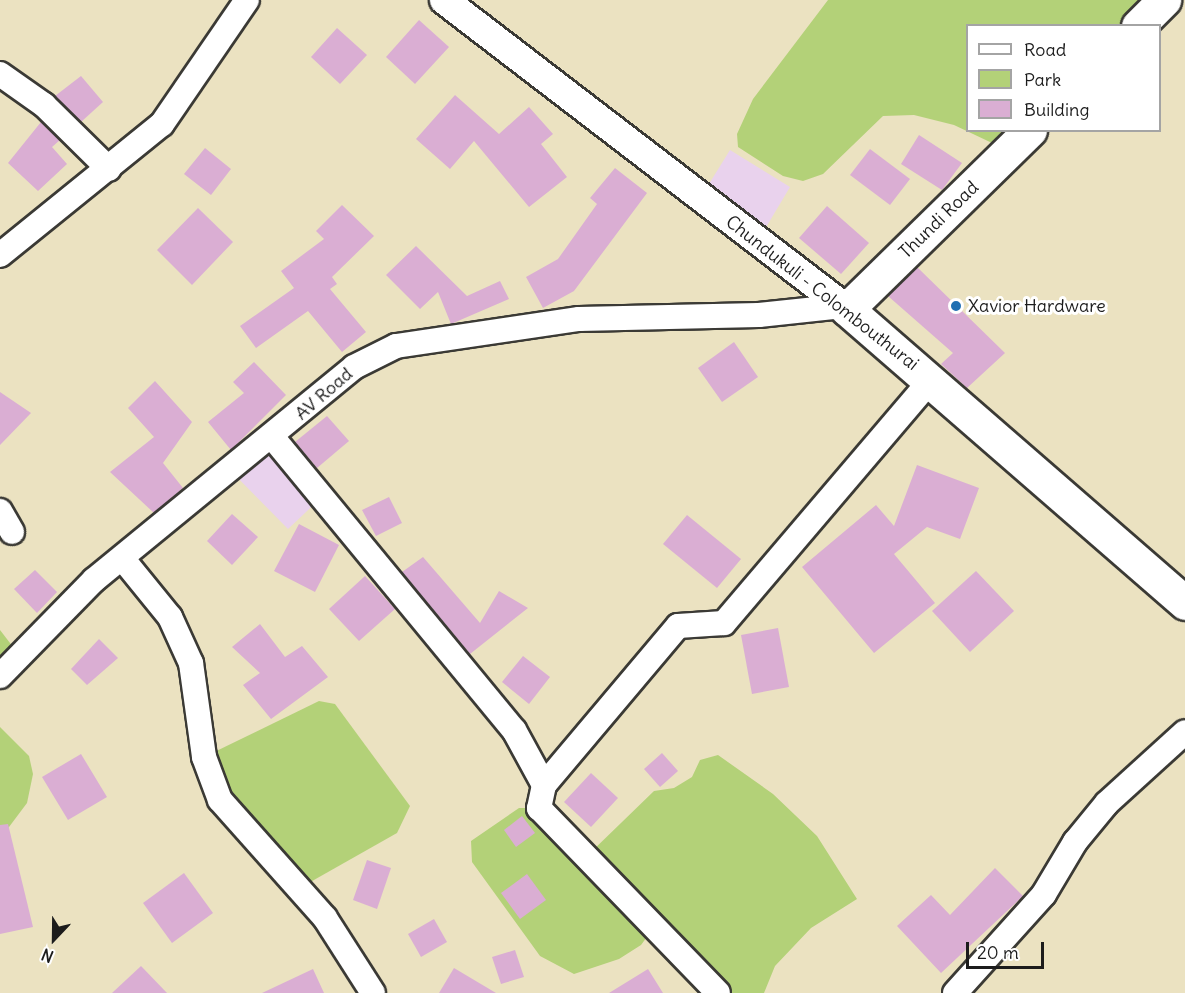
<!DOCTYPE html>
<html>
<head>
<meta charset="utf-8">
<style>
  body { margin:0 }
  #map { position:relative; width:1185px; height:993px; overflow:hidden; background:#ebe2c1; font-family:Delius,sans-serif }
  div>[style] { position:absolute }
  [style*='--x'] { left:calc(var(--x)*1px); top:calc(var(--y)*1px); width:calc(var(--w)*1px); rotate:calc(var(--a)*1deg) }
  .built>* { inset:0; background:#e9d2ed }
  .green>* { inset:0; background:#b3d178 }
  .building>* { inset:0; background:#daaed3 }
  .roads { filter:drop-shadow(2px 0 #3b3a35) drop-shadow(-2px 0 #3b3a35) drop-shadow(0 2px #3b3a35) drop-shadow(0 -2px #3b3a35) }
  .minor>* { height:24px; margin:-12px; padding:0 12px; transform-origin:12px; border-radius:12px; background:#fff }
  .tertiary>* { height:28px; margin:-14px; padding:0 14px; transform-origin:14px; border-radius:14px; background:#fff }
  .secondary>* { height:33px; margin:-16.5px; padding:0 16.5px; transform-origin:16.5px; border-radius:16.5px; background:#fff }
  .dots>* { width:16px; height:16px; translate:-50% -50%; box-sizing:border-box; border:3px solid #fff; border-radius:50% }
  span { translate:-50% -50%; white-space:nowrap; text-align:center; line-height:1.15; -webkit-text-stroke:6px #fff; paint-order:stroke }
  .street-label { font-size:18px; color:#1c1c1c }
  .poi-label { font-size:18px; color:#1c1c1c }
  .left { translate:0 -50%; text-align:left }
  .legend { position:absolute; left:966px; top:24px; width:195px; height:108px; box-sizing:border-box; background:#fff; border:2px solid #a4a4a4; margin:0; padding:8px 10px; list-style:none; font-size:18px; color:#1c1c1c }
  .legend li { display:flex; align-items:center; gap:12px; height:30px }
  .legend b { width:30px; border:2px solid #a4a4a4 }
  .north { position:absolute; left:24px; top:909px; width:60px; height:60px; -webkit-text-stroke:4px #fff; paint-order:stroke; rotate:202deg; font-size:16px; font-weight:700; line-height:24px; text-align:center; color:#1c1c1c }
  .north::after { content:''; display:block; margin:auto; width:21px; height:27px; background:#1c1c1c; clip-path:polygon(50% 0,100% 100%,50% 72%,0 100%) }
  .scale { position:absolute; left:966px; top:942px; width:78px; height:27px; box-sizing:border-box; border:3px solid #1c1c1c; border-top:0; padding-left:8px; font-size:18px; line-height:21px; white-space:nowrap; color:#1c1c1c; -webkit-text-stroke:4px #fff; paint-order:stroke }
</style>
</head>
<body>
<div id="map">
  <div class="built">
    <div style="clip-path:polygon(730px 150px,790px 187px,765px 229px,704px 192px)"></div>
    <div style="clip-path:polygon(273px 438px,323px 496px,288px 529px,231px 471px)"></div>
  </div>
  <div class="green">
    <div style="clip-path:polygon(828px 0,1164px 0,1138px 25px,968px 26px,968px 130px,1030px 131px,1009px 151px,954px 125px,914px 115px,883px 116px,823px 174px,803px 181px,783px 176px,738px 147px,737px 134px,753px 99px)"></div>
    <div style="clip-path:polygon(0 630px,20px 656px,0 676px)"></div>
    <div style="clip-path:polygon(319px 701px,335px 704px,410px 806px,397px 833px,298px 889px,204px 757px)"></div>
    <div style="clip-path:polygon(0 727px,29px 756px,33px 774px,27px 803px,0 839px)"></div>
    <div style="clip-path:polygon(718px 755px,773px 794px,817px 836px,857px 899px,811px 928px,775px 966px,764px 993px,718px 993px,655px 926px,641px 945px,619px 959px,574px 974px,540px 956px,472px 862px,471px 841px,519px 808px,539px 808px,589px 854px,654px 791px,674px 788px,692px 777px,700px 760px)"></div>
  </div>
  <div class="building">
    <div style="clip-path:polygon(419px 20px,449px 47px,415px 84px,386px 57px)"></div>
    <div style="clip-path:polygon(337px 28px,367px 55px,340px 84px,311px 57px)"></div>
    <div style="clip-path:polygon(81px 76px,103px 102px,81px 122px,55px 96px)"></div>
    <div style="clip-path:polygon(455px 95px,499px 134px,529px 107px,553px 134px,541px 144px,567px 177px,529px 207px,474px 141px,450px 169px,416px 139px)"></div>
    <div style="clip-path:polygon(41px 122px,60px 140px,52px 147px,67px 164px,38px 191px,8px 163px)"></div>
    <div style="clip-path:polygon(919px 135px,962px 163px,942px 190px,901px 164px)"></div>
    <div style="clip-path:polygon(205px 148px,231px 169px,211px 195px,184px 174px)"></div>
    <div style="clip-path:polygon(870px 149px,910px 179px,890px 205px,850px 175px)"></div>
    <div style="clip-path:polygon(615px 168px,647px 193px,574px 291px,543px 308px,526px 277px,558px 259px,597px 204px,590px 198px)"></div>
    <div style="clip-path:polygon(342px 205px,374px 236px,332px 277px,337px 284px,330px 289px,366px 332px,342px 352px,308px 311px,256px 348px,240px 326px,294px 288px,281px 271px,324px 239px,316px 231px)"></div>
    <div style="clip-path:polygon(827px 206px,869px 243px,841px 274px,799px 238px)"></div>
    <div style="clip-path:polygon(198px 208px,233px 242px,192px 285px,157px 250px)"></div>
    <div style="clip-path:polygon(416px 246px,467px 296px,500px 281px,509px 299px,451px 324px,438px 292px,420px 309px,386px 275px)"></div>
    <div style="clip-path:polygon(917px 267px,1005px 353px,967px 388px,941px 364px,953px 353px,888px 296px)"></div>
    <div style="clip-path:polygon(734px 342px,758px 377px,722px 402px,698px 368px)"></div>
    <div style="clip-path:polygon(254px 362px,286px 395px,231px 450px,208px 422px,244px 393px,233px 382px)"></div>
    <div style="clip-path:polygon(155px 381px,192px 422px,163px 463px,183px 488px,154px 513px,110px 472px,154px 437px,128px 408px)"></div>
    <div style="clip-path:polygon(0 392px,31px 413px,0 445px)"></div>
    <div style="clip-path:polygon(327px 416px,349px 441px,317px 468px,295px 442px)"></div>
    <div style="clip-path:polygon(917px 465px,979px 488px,960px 539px,927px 527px,894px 554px,935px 603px,874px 653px,802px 567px,876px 505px,894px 526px)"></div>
    <div style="clip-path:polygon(389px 497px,402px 523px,376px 536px,362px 510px)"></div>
    <div style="clip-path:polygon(232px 514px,258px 537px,232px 565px,207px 541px)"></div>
    <div style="clip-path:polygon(687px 515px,741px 559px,717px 588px,663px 544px)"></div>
    <div style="clip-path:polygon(299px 524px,339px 545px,315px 592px,274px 571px)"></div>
    <div style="clip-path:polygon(423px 557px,480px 623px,499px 591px,528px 608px,470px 654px,402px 572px)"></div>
    <div style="clip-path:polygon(35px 570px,57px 592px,37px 613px,14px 589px)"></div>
    <div style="clip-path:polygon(976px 571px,1014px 611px,970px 652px,932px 611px)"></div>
    <div style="clip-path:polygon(365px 576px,395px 609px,359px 641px,329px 609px)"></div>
    <div style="clip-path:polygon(260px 624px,285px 657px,302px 646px,328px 677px,271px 719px,243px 685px,260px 673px,232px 647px)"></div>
    <div style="clip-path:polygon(778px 628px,789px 687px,752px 694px,741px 635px)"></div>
    <div style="clip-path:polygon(99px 639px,118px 658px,87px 685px,71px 669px)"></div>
    <div style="clip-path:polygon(523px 656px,550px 677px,529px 704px,502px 682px)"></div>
    <div style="clip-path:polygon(662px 753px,678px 771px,660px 787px,644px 769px)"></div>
    <div style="clip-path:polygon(81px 754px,107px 797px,68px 820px,42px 777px)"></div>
    <div style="clip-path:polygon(591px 773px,618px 798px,591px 827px,564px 802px)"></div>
    <div style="clip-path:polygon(522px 816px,535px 833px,516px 847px,504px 830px)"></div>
    <div style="clip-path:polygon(8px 824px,33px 927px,0 934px,0 825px)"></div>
    <div style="clip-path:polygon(367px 860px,391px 868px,377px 909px,353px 900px)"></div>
    <div style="clip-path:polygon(995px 868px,1023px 896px,941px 973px,897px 926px,931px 895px,950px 915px)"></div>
    <div style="clip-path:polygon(184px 873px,213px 913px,172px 943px,143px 903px)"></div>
    <div style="clip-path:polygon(527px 874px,546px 900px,520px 919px,501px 893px)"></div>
    <div style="clip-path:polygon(434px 919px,447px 942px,421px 957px,408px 934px)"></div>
    <div style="clip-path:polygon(515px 950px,524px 977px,501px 984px,492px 957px)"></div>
    <div style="clip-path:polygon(141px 966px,167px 993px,112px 993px)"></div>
    <div style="clip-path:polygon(454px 968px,496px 993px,439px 993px)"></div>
    <div style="clip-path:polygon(313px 969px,324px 993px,262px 993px)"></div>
    <div style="clip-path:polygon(648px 969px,663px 993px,609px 993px)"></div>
  </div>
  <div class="roads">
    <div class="minor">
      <div style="--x:0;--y:74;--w:54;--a:35.2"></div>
      <div style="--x:44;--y:105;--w:91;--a:44.6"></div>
      <div style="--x:0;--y:255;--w:208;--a:-39"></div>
      <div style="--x:162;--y:124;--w:150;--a:-55.6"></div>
      <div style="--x:273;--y:438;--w:379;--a:50.5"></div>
      <div style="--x:514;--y:730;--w:63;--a:61.4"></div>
      <div style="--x:544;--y:785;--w:24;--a:102"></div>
      <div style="--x:539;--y:808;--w:257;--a:45.9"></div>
      <div style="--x:0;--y:511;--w:24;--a:60"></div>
      <div style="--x:122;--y:558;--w:76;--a:50.9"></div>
      <div style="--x:170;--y:617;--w:51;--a:65.5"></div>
      <div style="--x:191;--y:663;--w:95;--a:82.1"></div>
      <div style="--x:204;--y:757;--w:46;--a:69.6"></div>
      <div style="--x:220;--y:800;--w:158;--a:48.3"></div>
      <div style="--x:325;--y:918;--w:89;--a:57.4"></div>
      <div style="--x:0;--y:676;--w:134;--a:-45.6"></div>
      <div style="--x:94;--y:580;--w:336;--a:-39.3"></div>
      <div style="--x:354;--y:367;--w:47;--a:-26.6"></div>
      <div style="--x:396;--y:346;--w:185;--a:-8.4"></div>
      <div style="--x:579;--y:319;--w:180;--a:-1.3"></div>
      <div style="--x:759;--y:315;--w:84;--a:-6.1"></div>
      <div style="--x:544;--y:785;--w:208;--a:-49.9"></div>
      <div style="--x:678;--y:626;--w:46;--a:-3.7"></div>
      <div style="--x:724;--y:623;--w:321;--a:-49.6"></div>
      <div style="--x:955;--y:993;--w:133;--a:-48"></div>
      <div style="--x:1044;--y:894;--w:61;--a:-59.2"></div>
      <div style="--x:1075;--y:842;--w:50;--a:-50.6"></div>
      <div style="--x:1107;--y:803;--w:105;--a:-42.3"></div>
    </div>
    <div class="tertiary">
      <div style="--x:444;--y:0;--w:508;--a:37.48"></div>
    </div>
    <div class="secondary">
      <div style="--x:1138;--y:26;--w:37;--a:-45"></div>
      <div style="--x:1030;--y:130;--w:256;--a:135.6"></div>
      <div style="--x:847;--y:309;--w:448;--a:41"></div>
    </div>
  </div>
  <div class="dots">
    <div style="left:956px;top:306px;background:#1f6fb2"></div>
  </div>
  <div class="street-label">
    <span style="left:939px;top:220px;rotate:-44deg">Thundi Road</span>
    <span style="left:822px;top:293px;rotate:38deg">Chundukuli - Colombouthurai</span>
    <span style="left:324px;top:394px;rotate:-41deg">AV Road</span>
  </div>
  <div class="poi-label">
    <span class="left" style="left:968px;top:306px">Xavior Hardware</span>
  </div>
  <ul class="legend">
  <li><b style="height:8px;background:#fff"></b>Road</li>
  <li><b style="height:16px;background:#b3d178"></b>Park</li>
  <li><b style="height:16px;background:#daaed3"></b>Building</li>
  </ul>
  <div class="north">N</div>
  <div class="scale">20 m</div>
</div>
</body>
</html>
